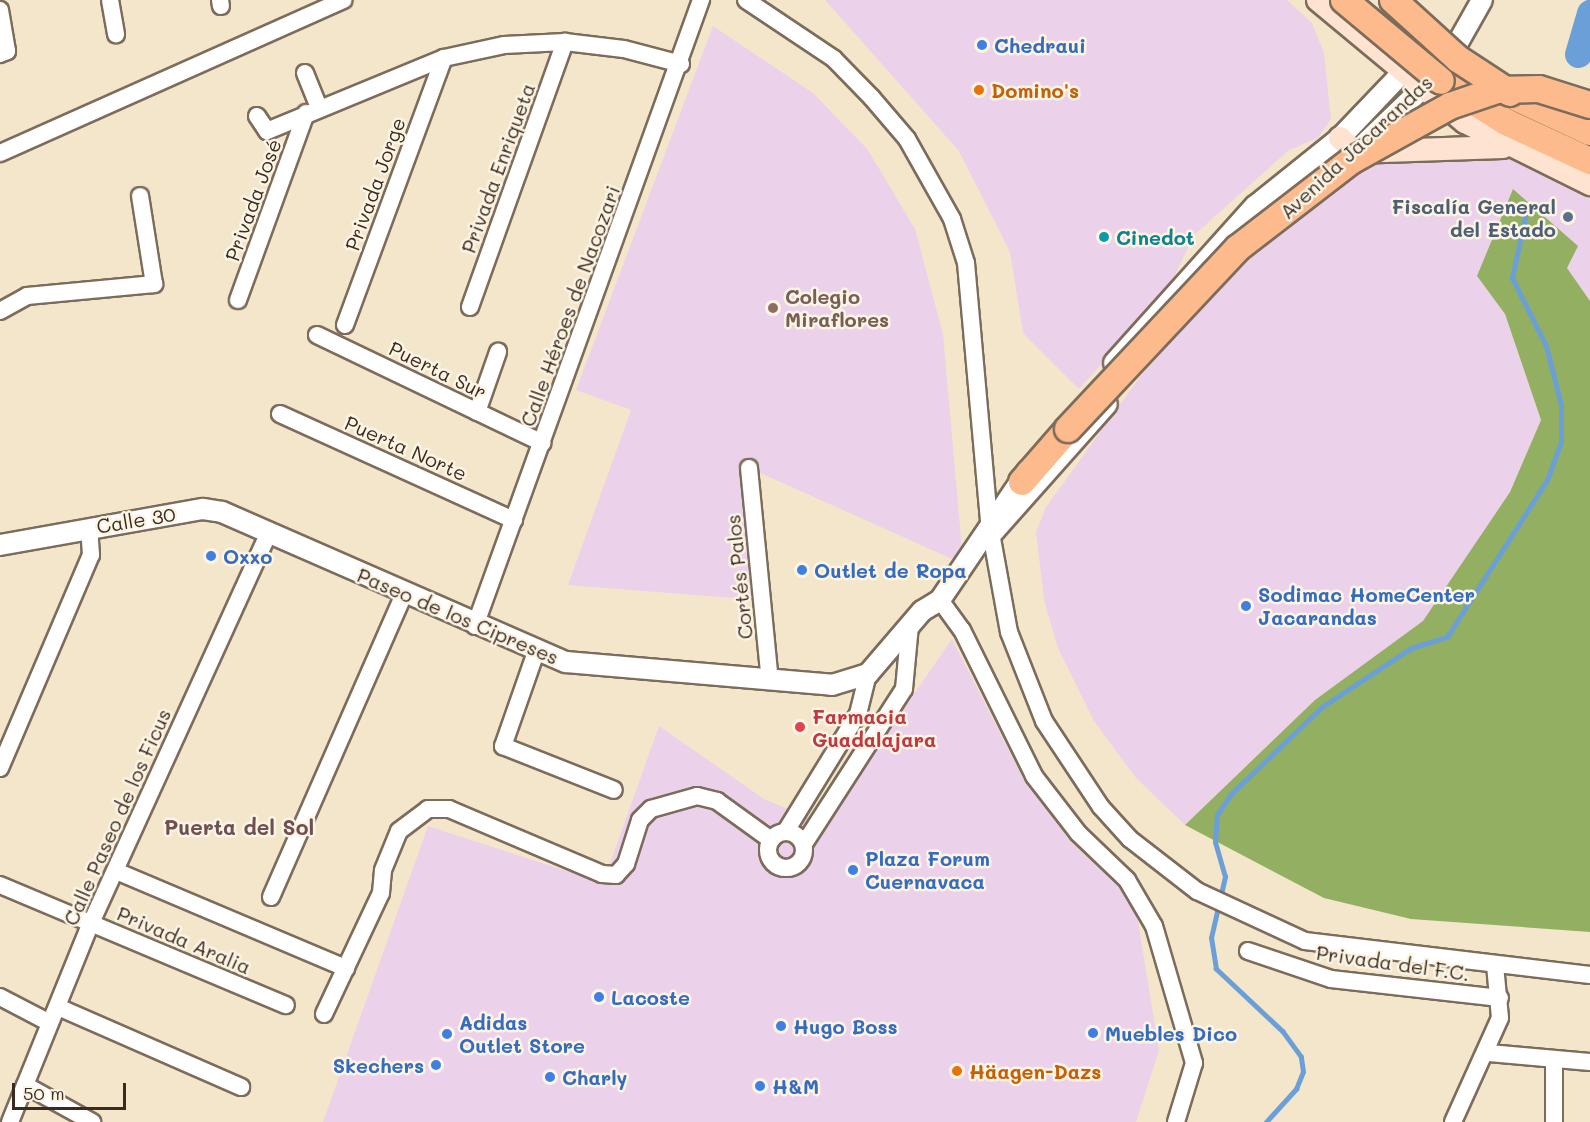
<!DOCTYPE html>
<html>
<head>
<meta charset="utf-8">
<style>
  body { margin:0 }
  #map { position:relative; width:1590px; height:1122px; overflow:hidden; background:#f4e6cb; font-family:Mali,sans-serif }
  div>[style] { position:absolute }
  [style*='--x'] { left:calc(var(--x)*1px); top:calc(var(--y)*1px); width:calc(var(--w)*1px); rotate:calc(var(--a)*1deg) }
  .built>* { inset:0; background:#ecd1ea }
  .forest>* { inset:0; background:#92af62 }
  .stream>* { height:4.5px; margin:-2.25px; padding:0 2.25px; transform-origin:2.25px; border-radius:2.25px; background:#6a9fd7 }
  .river>* { height:27px; margin:-13.5px; padding:0 13.5px; transform-origin:13.5px; border-radius:13.5px; background:#6a9fd7 }
  .roads { filter:drop-shadow(2px 0 #7c6c5b) drop-shadow(-2px 0 #7c6c5b) drop-shadow(0 2px #7c6c5b) drop-shadow(0 -2px #7c6c5b) }
  .minor>* { height:16px; margin:-8px; padding:0 8px; transform-origin:8px; border-radius:8px; background:#fff }
  .minor>.ring { margin:-8px; padding:0; box-sizing:content-box; background:none; border:16px solid #fff; border-radius:50% }
  .tertiary>* { height:20px; margin:-10px; padding:0 10px; transform-origin:10px; border-radius:10px; background:#fff }
  .secondary>* { height:22px; margin:-11px; padding:0 11px; transform-origin:11px; border-radius:11px; background:#fee3d1 }
  .primary>* { height:26px; margin:-13px; padding:0 13px; transform-origin:13px; border-radius:13px; background:#fcba8d }
  .bridges { filter:drop-shadow(2px 0 #7c6c5b) drop-shadow(-2px 0 #7c6c5b) drop-shadow(0 2px #7c6c5b) drop-shadow(0 -2px #7c6c5b) }
  .primary-bridge>* { height:26px; margin:-13px; padding:0 13px; transform-origin:13px; border-radius:13px; background:#fcba8d }
  .dots>* { width:16px; height:16px; translate:-50% -50%; box-sizing:border-box; border:3px solid #fcf5e5; border-radius:50% }
  span { translate:-50% -50%; white-space:nowrap; text-align:center; line-height:1.15; -webkit-text-stroke:5px #fcf5e5; paint-order:stroke }
  .shop-label { font-size:20px; color:#366cbe; font-weight:700 }
  .left { translate:0 -50%; text-align:left }
  .right { translate:-100% -50%; text-align:right }
  .food-label { font-size:20px; color:#c56008; font-weight:700 }
  .street-label { font-size:20px; color:#3b2a1e }
  .service-label { font-size:20px; color:#4e5e75; font-weight:700 }
  .culture-label { font-size:20px; color:#0d838f; font-weight:700 }
  .education-label { font-size:20px; color:#785e54; font-weight:700 }
  .health-label { font-size:20px; color:#be3a42; font-weight:700 }
  .neighbourhood-label { font-size:21px; color:#704f52; font-weight:700 }
  .scale { position:absolute; left:12px; top:1083px; width:114px; height:27px; box-sizing:border-box; border:3px solid #3b2a1e; border-top:0; padding-left:8px; font-size:18px; line-height:21px; white-space:nowrap; color:#3b2a1e; -webkit-text-stroke:4px #fcf5e5; paint-order:stroke }
</style>
</head>
<body>
<div id="map">
  <div class="built">
    <div style="clip-path:polygon(825px 0,1287px 0,1312px 23px,1324px 53px,1331px 119px,1318px 138px,1289px 150px,1194px 235px,1168px 290px,1079px 389px,1023px 333px,1010px 252px,959px 151px)"></div>
    <div style="clip-path:polygon(713px 26px,813px 93px,868px 150px,915px 229px,943px 334px,962px 550px,952px 559px,745px 466px,759px 600px,568px 585px,631px 410px,576px 390px)"></div>
    <div style="clip-path:polygon(1475px 142px,1590px 183px,1590px 301px,1567px 268px,1477px 276px,1505px 314px,1541px 420px,1510px 492px,1423px 622px,1315px 700px,1185px 825px,1136px 778px,1094px 721px,1058px 648px,1044px 600px,1036px 532px,1046px 507px,1140px 377px,1237px 267px,1361px 157px)"></div>
    <div style="clip-path:polygon(952px 639px,1025px 782px,1071px 842px,1135px 903px,1159px 1050px,1136px 1122px,323px 1122px,428px 826px,603px 883px,659px 726px,764px 799px,824px 824px)"></div>
  </div>
  <div class="forest">
    <div style="clip-path:polygon(1513px 189px,1578px 246px,1567px 268px,1590px 301px,1590px 932px,1411px 919px,1324px 898px,1185px 825px,1315px 700px,1423px 621px,1510px 492px,1541px 420px,1505px 314px,1477px 276px)"></div>
  </div>
  <div class="stream">
    <div style="--x:1266;--y:1122;--w:45;--a:-47.7"></div>
    <div style="--x:1296;--y:1089;--w:18;--a:-68"></div>
    <div style="--x:1303;--y:1072;--w:15;--a:-98"></div>
    <div style="--x:1301;--y:1057;--w:31;--a:-126"></div>
    <div style="--x:1283;--y:1032;--w:92;--a:-136.8"></div>
    <div style="--x:1216;--y:969;--w:31;--a:-99"></div>
    <div style="--x:1211;--y:938;--w:63;--a:-77.1"></div>
    <div style="--x:1225;--y:877;--w:36;--a:-106"></div>
    <div style="--x:1215;--y:842;--w:27;--a:-86"></div>
    <div style="--x:1217;--y:815;--w:25;--a:-56"></div>
    <div style="--x:1231;--y:794;--w:126;--a:-43.7"></div>
    <div style="--x:1322;--y:707;--w:107;--a:-33.5"></div>
    <div style="--x:1411;--y:648;--w:38;--a:-17"></div>
    <div style="--x:1447;--y:637;--w:186;--a:-57.5"></div>
    <div style="--x:1547;--y:480;--w:40;--a:-69.8"></div>
    <div style="--x:1561;--y:442;--w:37;--a:-90"></div>
    <div style="--x:1561;--y:405;--w:61;--a:-104.3"></div>
    <div style="--x:1546;--y:346;--w:76;--a:-116.6"></div>
    <div style="--x:1512;--y:278;--w:72;--a:-77.9"></div>
  </div>
  <div class="river">
    <div style="--x:1578;--y:54;--w:43;--a:-73.7"></div>
  </div>
  <div class="roads">
    <div class="minor">
      <div style="--x:110;--y:0;--w:35;--a:80"></div>
      <div style="--x:220;--y:0;--w:6;--a:81"></div>
      <div style="--x:746;--y:0;--w:106;--a:33.8"></div>
      <div style="--x:834;--y:59;--w:54;--a:45.7"></div>
      <div style="--x:872;--y:98;--w:54;--a:49.5"></div>
      <div style="--x:907;--y:139;--w:92;--a:60.6"></div>
      <div style="--x:952;--y:219;--w:46;--a:72.3"></div>
      <div style="--x:966;--y:263;--w:260;--a:84.9"></div>
      <div style="--x:989;--y:522;--w:112;--a:79.7"></div>
      <div style="--x:1009;--y:632;--w:96;--a:68.5"></div>
      <div style="--x:1044;--y:721;--w:103;--a:56.5"></div>
      <div style="--x:1101;--y:807;--w:43;--a:47.8"></div>
      <div style="--x:1130;--y:839;--w:85;--a:37.8"></div>
      <div style="--x:1197;--y:891;--w:119;--a:24.8"></div>
      <div style="--x:1305;--y:941;--w:287;--a:6.8"></div>
      <div style="--x:0;--y:10;--w:42;--a:80.3"></div>
      <div style="--x:7;--y:51;--w:8;--a:157"></div>
      <div style="--x:305;--y:73;--w:38;--a:68"></div>
      <div style="--x:257;--y:116;--w:18;--a:56"></div>
      <div style="--x:267;--y:131;--w:191;--a:-22.4"></div>
      <div style="--x:444;--y:58;--w:61;--a:-12.2"></div>
      <div style="--x:504;--y:45;--w:61;--a:-2.8"></div>
      <div style="--x:565;--y:42;--w:59;--a:6.8"></div>
      <div style="--x:624;--y:49;--w:59;--a:14.7"></div>
      <div style="--x:0;--y:153;--w:376;--a:-24"></div>
      <div style="--x:238;--y:300;--w:199;--a:-70"></div>
      <div style="--x:470;--y:307;--w:282;--a:-70.3"></div>
      <div style="--x:0;--y:311;--w:31;--a:-29"></div>
      <div style="--x:27;--y:296;--w:128;--a:-5.4"></div>
      <div style="--x:154;--y:284;--w:89;--a:-99"></div>
      <div style="--x:345;--y:325;--w:285;--a:-69.7"></div>
      <div style="--x:317;--y:335;--w:250;--a:25.6"></div>
      <div style="--x:477;--y:412;--w:64;--a:-70.7"></div>
      <div style="--x:280;--y:414;--w:257;--a:24.4"></div>
      <div style="--x:749;--y:468;--w:214;--a:84.4"></div>
      <div style="--x:940;--y:600;--w:37;--a:54"></div>
      <div style="--x:962;--y:630;--w:163;--a:63.7"></div>
      <div style="--x:1034;--y:776;--w:72;--a:52.3"></div>
      <div style="--x:1078;--y:833;--w:68;--a:43.8"></div>
      <div style="--x:1127;--y:880;--w:53;--a:59.6"></div>
      <div style="--x:1154;--y:926;--w:143;--a:73.7"></div>
      <div style="--x:1194;--y:1063;--w:62;--a:107"></div>
      <div style="--x:475;--y:626;--w:666;--a:-70.15"></div>
      <div style="--x:536;--y:652;--w:100;--a:109.3"></div>
      <div style="--x:503;--y:746;--w:119;--a:21.6"></div>
      <div style="--x:0;--y:768;--w:232;--a:-66.9"></div>
      <div style="--x:91;--y:555;--w:27;--a:-94"></div>
      <div style="--x:786;--y:831;--w:137;--a:-58.4"></div>
      <div style="--x:858;--y:714;--w:41;--a:-76"></div>
      <div class="ring" style="left:768px;top:832px;width:20px;height:20px"></div>
      <div style="--x:804;--y:844;--w:184;--a:-57.2"></div>
      <div style="--x:904;--y:689;--w:63;--a:-84.6"></div>
      <div style="--x:116;--y:871;--w:250;--a:22.9"></div>
      <div style="--x:0;--y:885;--w:310;--a:22.8"></div>
      <div style="--x:271;--y:897;--w:331;--a:-66.3"></div>
      <div style="--x:1248;--y:951;--w:88;--a:18.6"></div>
      <div style="--x:1331;--y:979;--w:170;--a:6.4"></div>
      <div style="--x:0;--y:997;--w:56;--a:27.5"></div>
      <div style="--x:58;--y:1007;--w:200;--a:23.6"></div>
      <div style="--x:324;--y:1014;--w:134;--a:-64.8"></div>
      <div style="--x:381;--y:893;--w:23;--a:-85"></div>
      <div style="--x:383;--y:870;--w:42;--a:-67.7"></div>
      <div style="--x:399;--y:831;--w:36;--a:-37"></div>
      <div style="--x:428;--y:809;--w:21;--a:0"></div>
      <div style="--x:449;--y:809;--w:166;--a:23"></div>
      <div style="--x:602;--y:874;--w:14;--a:4"></div>
      <div style="--x:616;--y:875;--w:15;--a:-48"></div>
      <div style="--x:626;--y:864;--w:46;--a:-72.3"></div>
      <div style="--x:640;--y:820;--w:16;--a:-45"></div>
      <div style="--x:651;--y:809;--w:48;--a:-15.8"></div>
      <div style="--x:697;--y:796;--w:21;--a:14"></div>
      <div style="--x:717;--y:801;--w:67;--a:35.8"></div>
      <div style="--x:1489;--y:1053;--w:101;--a:5.1"></div>
      <div style="--x:1554;--y:1059;--w:63;--a:90"></div>
      <div style="--x:25;--y:1085;--w:77;--a:28.9"></div>
      <div style="--x:10;--y:1122;--w:215;--a:-67.9"></div>
      <div style="--x:91;--y:923;--w:430;--a:-65.5"></div>
      <div style="--x:1453;--y:1122;--w:114;--a:-65.7"></div>
      <div style="--x:1500;--y:1018;--w:53;--a:-95.4"></div>
    </div>
    <div class="tertiary">
      <div style="--x:1451;--y:55;--w:63;--a:-60.6"></div>
      <div style="--x:1359;--y:149;--w:103;--a:-43.8"></div>
      <div style="--x:1114;--y:363;--w:211;--a:-48.1"></div>
      <div style="--x:1255;--y:206;--w:109;--a:-38.7"></div>
      <div style="--x:1340;--y:138;--w:90;--a:-46.4"></div>
      <div style="--x:1402;--y:73;--w:61;--a:-26.1"></div>
      <div style="--x:988;--y:538;--w:179;--a:-48.4"></div>
      <div style="--x:0;--y:545;--w:206;--a:-10.1"></div>
      <div style="--x:203;--y:509;--w:19;--a:9"></div>
      <div style="--x:222;--y:512;--w:375;--a:23.6"></div>
      <div style="--x:566;--y:662;--w:267;--a:4.9"></div>
      <div style="--x:832;--y:685;--w:38;--a:-17"></div>
      <div style="--x:868;--y:674;--w:83;--a:-49.4"></div>
      <div style="--x:922;--y:611;--w:21;--a:-31"></div>
      <div style="--x:940;--y:600;--w:157;--a:-55.9"></div>
    </div>
    <div class="secondary">
      <div style="--x:1318;--y:0;--w:191;--a:39.7"></div>
      <div style="--x:1465;--y:122;--w:140;--a:26.4"></div>
      <div style="--x:1340;--y:138;--w:21;--a:43"></div>
      <div style="--x:1355;--y:152;--w:148;--a:-1.9"></div>
    </div>
    <div class="primary">
      <div style="--x:1441;--y:81;--w:77;--a:32.2"></div>
      <div style="--x:1506;--y:122;--w:93;--a:24.9"></div>
      <div style="--x:1519;--y:99;--w:78;--a:24.9"></div>
      <div style="--x:1022;--y:482;--w:70;--a:-49"></div>
    </div>
  </div>
  <div class="bridges">
    <div class="primary-bridge">
      <div style="--x:1344;--y:0;--w:126;--a:39.9"></div>
      <div style="--x:1393;--y:0;--w:88;--a:42.2"></div>
      <div style="--x:1458;--y:59;--w:62;--a:33.2"></div>
      <div style="--x:1068;--y:429;--w:248;--a:-46.8"></div>
      <div style="--x:1238;--y:248;--w:143;--a:-37.6"></div>
      <div style="--x:1351;--y:161;--w:113;--a:-29.1"></div>
      <div style="--x:1450;--y:106;--w:50;--a:-18.8"></div>
      <div style="--x:1497;--y:90;--w:42;--a:-1.4"></div>
      <div style="--x:1539;--y:89;--w:53;--a:17.4"></div>
    </div>
  </div>
  <div class="dots">
    <div style="left:982px;top:45px;background:#3f7fe0"></div>
    <div style="left:979px;top:90px;background:#e8710a"></div>
    <div style="left:1568px;top:217px;background:#5c6f8a"></div>
    <div style="left:1104px;top:237px;background:#0f9aa8"></div>
    <div style="left:773px;top:308px;background:#8d6e63"></div>
    <div style="left:211px;top:556px;background:#3f7fe0"></div>
    <div style="left:802px;top:570px;background:#3f7fe0"></div>
    <div style="left:1246px;top:606px;background:#3f7fe0"></div>
    <div style="left:800px;top:727px;background:#e0444e"></div>
    <div style="left:853px;top:870px;background:#3f7fe0"></div>
    <div style="left:599px;top:997px;background:#3f7fe0"></div>
    <div style="left:781px;top:1026px;background:#3f7fe0"></div>
    <div style="left:1093px;top:1033px;background:#3f7fe0"></div>
    <div style="left:447px;top:1034px;background:#3f7fe0"></div>
    <div style="left:436px;top:1065px;background:#3f7fe0"></div>
    <div style="left:957px;top:1071px;background:#e8710a"></div>
    <div style="left:550px;top:1077px;background:#3f7fe0"></div>
    <div style="left:760px;top:1086px;background:#3f7fe0"></div>
  </div>
  <div class="shop-label">
    <span class="left" style="left:994px;top:45px">Chedraui</span>
    <span class="left" style="left:223px;top:556px">Oxxo</span>
    <span class="left" style="left:814px;top:570px">Outlet de Ropa</span>
    <span class="left" style="left:1258px;top:606px">Sodimac HomeCenter<br>Jacarandas</span>
    <span class="left" style="left:865px;top:870px">Plaza Forum<br>Cuernavaca</span>
    <span class="left" style="left:611px;top:997px">Lacoste</span>
    <span class="left" style="left:459px;top:1034px">Adidas<br>Outlet Store</span>
    <span class="left" style="left:793px;top:1026px">Hugo Boss</span>
    <span class="left" style="left:1105px;top:1033px">Muebles Dico</span>
    <span class="right" style="left:424px;top:1065px">Skechers</span>
    <span class="left" style="left:562px;top:1077px">Charly</span>
    <span class="left" style="left:772px;top:1086px">H&amp;M</span>
  </div>
  <div class="food-label">
    <span class="left" style="left:991px;top:90px">Domino's</span>
    <span class="left" style="left:969px;top:1071px">Häagen-Dazs</span>
  </div>
  <div class="street-label">
    <span style="left:1356px;top:147px;rotate:-43deg">Avenida Jacarandas</span>
    <span style="left:498px;top:168px;rotate:-70deg">Privada Enriqueta</span>
    <span style="left:375px;top:184px;rotate:-70deg">Privada Jorge</span>
    <span style="left:253px;top:200px;rotate:-70deg">Privada José</span>
    <span style="left:570px;top:306px;rotate:-70deg">Calle Héroes de Nacozari</span>
    <span style="left:438px;top:370px;rotate:26deg">Puerta Sur</span>
    <span style="left:406px;top:448px;rotate:24deg">Puerta Norte</span>
    <span style="left:136px;top:520px;rotate:-9deg">Calle 30</span>
    <span style="left:739px;top:577px;rotate:-96deg">Cortés Palos</span>
    <span style="left:458px;top:616px;rotate:23deg">Paseo de los Cipreses</span>
    <span style="left:117px;top:817px;rotate:-66deg">Calle Paseo de los Ficus</span>
    <span style="left:184px;top:940px;rotate:23deg">Privada Aralia</span>
    <span style="left:1393px;top:963px;rotate:8deg">Privada del F.C.</span>
  </div>
  <div class="service-label">
    <span class="right" style="left:1556px;top:218px">Fiscalía General<br>del Estado</span>
  </div>
  <div class="culture-label">
    <span class="left" style="left:1116px;top:237px">Cinedot</span>
  </div>
  <div class="education-label">
    <span class="left" style="left:785px;top:308px">Colegio<br>Miraflores</span>
  </div>
  <div class="health-label">
    <span class="left" style="left:812px;top:728px">Farmacia<br>Guadalajara</span>
  </div>
  <div class="neighbourhood-label">
    <span style="left:239px;top:827px">Puerta del Sol</span>
  </div>
  <div class="scale">50 m</div>
</div>
</body>
</html>
